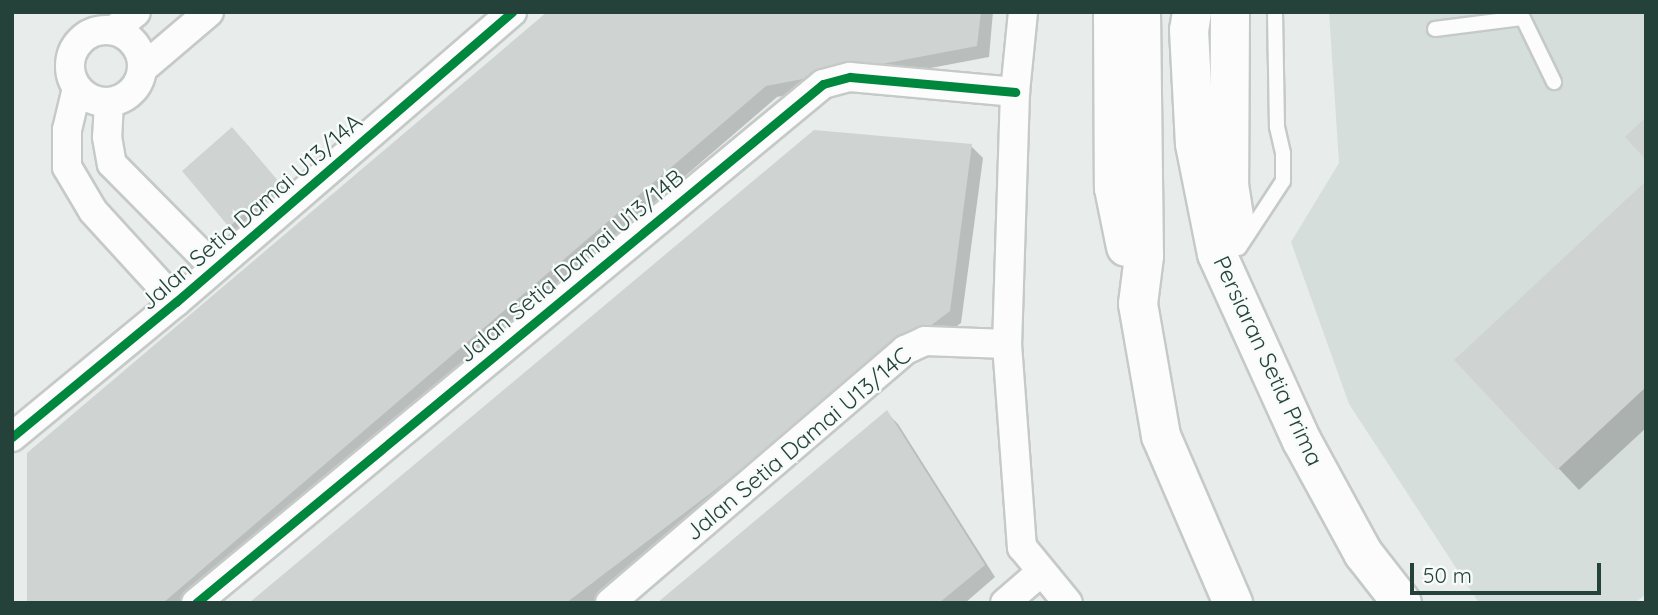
<!DOCTYPE html>
<html>
<head>
<meta charset="utf-8">
<style>
  body { margin:0 }
  #map { position:relative; width:1658px; height:615px; overflow:hidden; background:#e8edeb; font-family:Quicksand,sans-serif }
  div>[style] { position:absolute }
  [style*='--x'] { left:calc(var(--x)*1px); top:calc(var(--y)*1px); width:calc(var(--w)*1px); rotate:calc(var(--a)*1deg) }
  .built>* { inset:0; background:#d6dedb }
  .shadow>* { inset:0; background:#0003 }
  .building>* { inset:0; background:#cfd4d2 }
  .roads { filter:drop-shadow(2px 0 #c5cac8) drop-shadow(-2px 0 #c5cac8) drop-shadow(0 2px #c5cac8) drop-shadow(0 -2px #c5cac8) }
  .lane>* { height:14px; margin:-7px; padding:0 7px; transform-origin:7px; border-radius:7px; background:#fcfcfc }
  .street>* { height:28px; margin:-14px; padding:0 14px; transform-origin:14px; border-radius:14px; background:#fcfcfc }
  .street>.ring { margin:-14px; padding:0; box-sizing:content-box; background:none; border:28px solid #fcfcfc; border-radius:50% }
  .secondary>* { height:38px; margin:-19px; padding:0 19px; transform-origin:19px; border-radius:19px; background:#fcfcfc }
  .cycleway>* { height:9px; margin:-4.5px; padding:0 4.5px; transform-origin:4.5px; border-radius:4.5px; background:#00873e }
  span { translate:-50% -50%; white-space:nowrap; text-align:center; line-height:1.15; -webkit-text-stroke:5px #f7fbf9; paint-order:stroke }
  .street-label { font-size:23px; color:#24423a }
  .frame { position:absolute; inset:0; border:14px solid #24423a; pointer-events:none }
  .scale { position:absolute; left:1410px; top:563px; width:191px; height:32px; box-sizing:border-box; border:4px solid #24423a; border-top:0; padding-left:9px; font-size:21px; line-height:24px; white-space:nowrap; color:#24423a; -webkit-text-stroke:5px #f7fbf9; paint-order:stroke }
</style>
</head>
<body>
<div id="map">
  <div class="built">
    <div style="clip-path:polygon(1329px 12px,1646px 12px,1646px 594px,1635px 603px,1479px 603px,1349px 404px,1291px 242px,1339px 163px)"></div>
  </div>
  <div class="shadow">
    <div style="clip-path:polygon(550px 12px,993px 12px,989px 57px,777px 97px,188px 603px,28px 603px)"></div>
    <div style="clip-path:polygon(244px 141px,290px 196px,242px 237px,230px 225px)"></div>
    <div style="clip-path:polygon(971px 146px,983px 158px,961px 323px,593px 603px,252px 603px)"></div>
    <div style="clip-path:polygon(1646px 183px,1646px 428px,1579px 490px,1457px 360px)"></div>
    <div style="clip-path:polygon(887px 413px,898px 424px,995px 577px,965px 603px,660px 603px)"></div>
  </div>
  <div class="building">
    <div style="clip-path:polygon(547px 12px,981px 12px,977px 46px,766px 86px,163px 603px,27px 603px,27px 453px)"></div>
    <div style="clip-path:polygon(1646px 117px,1646px 160px,1625px 137px)"></div>
    <div style="clip-path:polygon(232px 127px,280px 183px,229px 227px,182px 171px)"></div>
    <div style="clip-path:polygon(814px 130px,972px 144px,950px 311px,566px 603px,249px 603px)"></div>
    <div style="clip-path:polygon(1646px 181px,1646px 387px,1557px 470px,1454px 360px)"></div>
    <div style="clip-path:polygon(887px 410px,985px 565px,939px 603px,657px 603px)"></div>
  </div>
  <div class="roads">
    <div class="lane">
      <div style="--x:1520;--y:12;--w:78;--a:64.1"></div>
      <div style="--x:1435;--y:29;--w:87;--a:-7.3"></div>
      <div style="--x:1239;--y:248;--w:80;--a:-56.7"></div>
      <div style="--x:1283;--y:181;--w:28;--a:-90"></div>
      <div style="--x:1283;--y:153;--w:27;--a:-103"></div>
      <div style="--x:1277;--y:127;--w:115;--a:-91"></div>
    </div>
    <div class="street">
      <div style="--x:1023;--y:12;--w:80;--a:95.7"></div>
      <div style="--x:1015;--y:92;--w:252;--a:91.8"></div>
      <div style="--x:1007;--y:344;--w:204;--a:85.8"></div>
      <div style="--x:1022;--y:547;--w:72;--a:50.6"></div>
      <div class="ring" style="left:70px;top:30px;width:44px;height:44px"></div>
      <div style="--x:114;--y:30;--w:28;--a:-39"></div>
      <div style="--x:142;--y:69;--w:88;--a:-40.4"></div>
      <div style="--x:77;--y:88;--w:43;--a:103.4"></div>
      <div style="--x:67;--y:130;--w:37;--a:90"></div>
      <div style="--x:67;--y:167;--w:51;--a:59.4"></div>
      <div style="--x:93;--y:211;--w:123;--a:47.6"></div>
      <div style="--x:109;--y:102;--w:35;--a:93"></div>
      <div style="--x:107;--y:137;--w:27;--a:80"></div>
      <div style="--x:112;--y:164;--w:146;--a:45.3"></div>
      <div style="--x:12;--y:437;--w:212;--a:-39.5"></div>
      <div style="--x:176;--y:302;--w:444;--a:-40.8"></div>
      <div style="--x:196;--y:603;--w:814;--a:-39.62"></div>
      <div style="--x:823;--y:84;--w:28;--a:-15"></div>
      <div style="--x:850;--y:77;--w:166;--a:5.2"></div>
      <div style="--x:610;--y:603;--w:389;--a:-40.6"></div>
      <div style="--x:905;--y:350;--w:22;--a:-24"></div>
      <div style="--x:925;--y:341;--w:82;--a:2.1"></div>
      <div style="--x:1005;--y:603;--w:48;--a:-40.7"></div>
    </div>
    <div class="secondary">
      <div style="--x:1113;--y:12;--w:176;--a:89.7"></div>
      <div style="--x:1114;--y:188;--w:60;--a:78.5"></div>
      <div style="--x:1141;--y:12;--w:244;--a:89.3"></div>
      <div style="--x:1144;--y:256;--w:48;--a:97.1"></div>
      <div style="--x:1138;--y:304;--w:134;--a:80.1"></div>
      <div style="--x:1161;--y:436;--w:182;--a:66.7"></div>
      <div style="--x:1192;--y:12;--w:18;--a:99"></div>
      <div style="--x:1189;--y:30;--w:114;--a:87"></div>
      <div style="--x:1195;--y:144;--w:112;--a:78.7"></div>
      <div style="--x:1217;--y:254;--w:205;--a:65.6"></div>
      <div style="--x:1302;--y:441;--w:128;--a:61.4"></div>
      <div style="--x:1363;--y:553;--w:63;--a:52"></div>
      <div style="--x:1230;--y:12;--w:173;--a:90.3"></div>
      <div style="--x:1229;--y:185;--w:45;--a:81"></div>
    </div>
  </div>
  <div class="cycleway">
    <div style="--x:12;--y:437;--w:212;--a:-39.5"></div>
    <div style="--x:176;--y:302;--w:444;--a:-40.8"></div>
    <div style="--x:196;--y:603;--w:814;--a:-39.62"></div>
    <div style="--x:823;--y:84;--w:28;--a:-15"></div>
    <div style="--x:850;--y:77;--w:166;--a:5.2"></div>
  </div>
  <div class="street-label">
    <span style="left:251px;top:212px;rotate:-41deg">Jalan Setia Damai U13/14A</span>
    <span style="left:571px;top:266px;rotate:-40deg">Jalan Setia Damai U13/14B</span>
    <span style="left:1268px;top:361px;rotate:65deg">Persiaran Setia Prima</span>
    <span style="left:798px;top:444px;rotate:-40deg">Jalan Setia Damai U13/14C</span>
  </div>
  <div class="frame"></div>
  <div class="scale">50 m</div>
</div>
</body>
</html>
